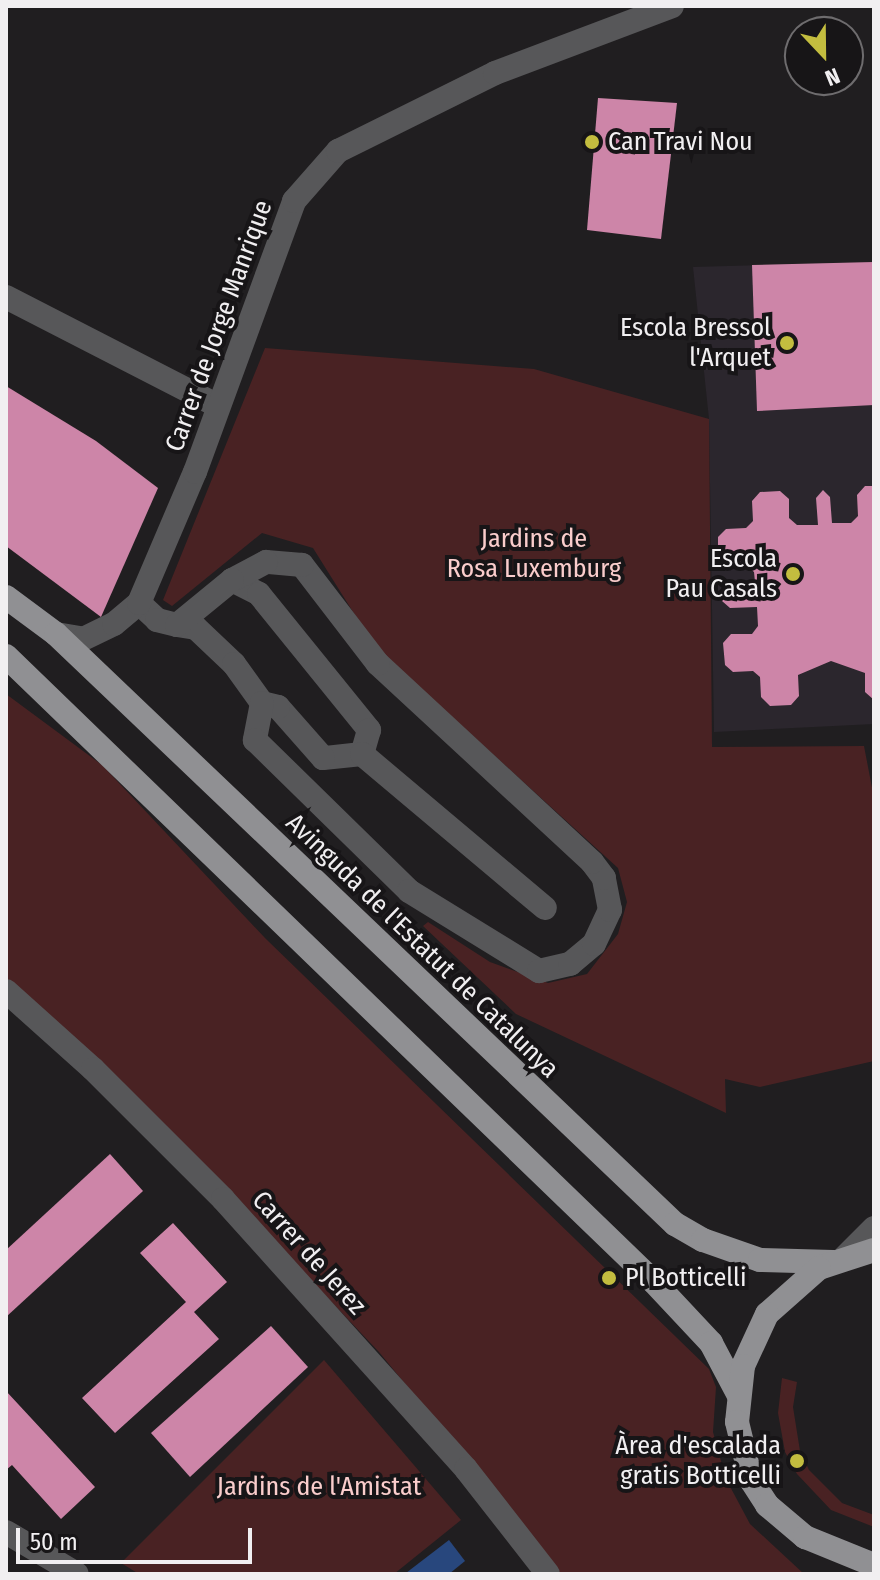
<!DOCTYPE html>
<html>
<head>
<meta charset="utf-8">
<style>
  body { margin:0 }
  #map { position:relative; width:880px; height:1580px; overflow:hidden; background:#201e20; font-family:"Fira Sans Condensed",sans-serif }
  div>[style] { position:absolute }
  [style*='--x'] { left:calc(var(--x)*1px); top:calc(var(--y)*1px); width:calc(var(--w)*1px); rotate:calc(var(--a)*1deg) }
  .built>* { inset:0; background:#2b262d }
  .green>* { inset:0; background:#492223 }
  .water>* { inset:0; background:#28477d }
  .building>* { inset:0; background:#cd85a8 }
  .minor>* { height:24px; margin:-12px; padding:0 12px; transform-origin:12px; border-radius:12px; background:#575759 }
  .major>* { height:24px; margin:-12px; padding:0 12px; transform-origin:12px; border-radius:12px; background:#909093 }
  .dots>* { width:22px; height:22px; translate:-50% -50%; box-sizing:border-box; border:4px solid #171517; border-radius:50% }
  span { translate:-50% -50%; white-space:nowrap; text-align:center; line-height:1.15; -webkit-text-stroke:8px #171517; paint-order:stroke }
  .poi-label { font-size:26px; color:#f1eff1 }
  .left { translate:0 -50%; text-align:left }
  .right { translate:-100% -50%; text-align:right }
  .street-label { font-size:26px; color:#f1eff1 }
  .park-label { font-size:26px; color:#facdcc }
  .frame { position:absolute; inset:0; border:8px solid #f1eff1; pointer-events:none }
  .north { position:absolute; left:784px; top:16px; width:80px; height:80px; box-sizing:border-box; background:#171517; border:2px solid #6e6c6e; border-radius:50%; rotate:158deg; font-size:22px; font-weight:700; line-height:32px; text-align:center; color:#f1eff1 }
  .north::after { content:''; display:block; margin:auto; width:28px; height:36px; background:#c3bd3f; clip-path:polygon(50% 0,100% 100%,50% 72%,0 100%) }
  .scale { position:absolute; left:16px; top:1528px; width:236px; height:36px; box-sizing:border-box; border:4px solid #f1eff1; border-top:0; padding-left:10px; font-size:24px; line-height:28px; white-space:nowrap; color:#f1eff1; -webkit-text-stroke:6px #171517; paint-order:stroke }
</style>
</head>
<body>
<div id="map">
  <div class="built">
    <div style="clip-path:polygon(874px 262px,874px 724px,714px 732px,709px 419px,693px 267px)"></div>
  </div>
  <div class="green">
    <div style="clip-path:polygon(265px 348px,534px 369px,709px 419px,712px 747px,864px 746px,874px 798px,874px 1061px,760px 1087px,725px 1079px,726px 1113px,516px 1014px,423px 926px,428px 922px,490px 962px,548px 983px,587px 974px,618px 934px,627px 902px,618px 868px,375px 647px,313px 548px,262px 533px,172px 606px,163px 600px)"></div>
    <div style="clip-path:polygon(6px 694px,102px 765px,265px 938px,709px 1369px,716px 1387px,713px 1432px,726px 1479px,750px 1524px,804px 1574px,561px 1574px,379px 1352px,161px 1122px,6px 981px)"></div>
    <div style="clip-path:polygon(324px 1360px,461px 1520px,394px 1574px,139px 1574px,121px 1563px)"></div>
    <div style="clip-path:polygon(782px 1378px,797px 1382px,793px 1407px,800px 1451px,809px 1470px,842px 1503px,874px 1515px,874px 1527px,831px 1510px,797px 1474px,785px 1452px,778px 1413px)"></div>
  </div>
  <div class="water">
    <div style="clip-path:polygon(449px 1540px,465px 1561px,449px 1574px,406px 1573px)"></div>
  </div>
  <div class="building">
    <div style="clip-path:polygon(598px 98px,677px 103px,661px 239px,587px 230px)"></div>
    <div style="clip-path:polygon(874px 262px,874px 405px,757px 411px,752px 265px)"></div>
    <div style="clip-path:polygon(6px 386px,96px 441px,158px 488px,101px 617px,6px 546px)"></div>
    <div style="clip-path:polygon(865px 486px,874px 486px,874px 700px,865px 692px,865px 673px,831px 661px,798px 675px,799px 696px,791px 705px,770px 706px,761px 697px,760px 677px,753px 671px,733px 672px,725px 665px,723px 643px,731px 634px,752px 634px,758px 626px,757px 607px,730px 608px,722px 601px,729px 594px,756px 592px,754px 572px,747px 566px,727px 568px,718px 559px,718px 537px,726px 529px,746px 528px,753px 521px,752px 501px,760px 492px,780px 491px,789px 499px,789px 518px,797px 525px,818px 525px,816px 498px,823px 490px,830px 497px,832px 523px,851px 523px,858px 516px,857px 495px)"></div>
    <div style="clip-path:polygon(110px 1154px,143px 1191px,6px 1317px,6px 1250px)"></div>
    <div style="clip-path:polygon(173px 1223px,227px 1282px,194px 1312px,219px 1339px,115px 1433px,82px 1398px,186px 1302px,140px 1253px)"></div>
    <div style="clip-path:polygon(271px 1326px,308px 1367px,190px 1477px,151px 1433px)"></div>
    <div style="clip-path:polygon(6px 1391px,95px 1487px,61px 1519px,12px 1465px,6px 1470px)"></div>
  </div>
  <div class="minor">
    <div style="--x:6;--y:297;--w:238;--a:27.2"></div>
    <div style="--x:232;--y:580;--w:30;--a:27"></div>
    <div style="--x:259;--y:594;--w:175;--a:51"></div>
    <div style="--x:369;--y:730;--w:25;--a:106"></div>
    <div style="--x:362;--y:754;--w:39;--a:174"></div>
    <div style="--x:323;--y:758;--w:68;--a:-131.4"></div>
    <div style="--x:278;--y:707;--w:16;--a:-166"></div>
    <div style="--x:139;--y:603;--w:25;--a:43"></div>
    <div style="--x:157;--y:620;--w:21;--a:14"></div>
    <div style="--x:177;--y:625;--w:19;--a:9"></div>
    <div style="--x:196;--y:628;--w:52;--a:43.5"></div>
    <div style="--x:234;--y:664;--w:48;--a:54.3"></div>
    <div style="--x:262;--y:703;--w:38;--a:101"></div>
    <div style="--x:255;--y:740;--w:216;--a:44.4"></div>
    <div style="--x:409;--y:891;--w:153;--a:31.6"></div>
    <div style="--x:539;--y:971;--w:32;--a:-13"></div>
    <div style="--x:570;--y:964;--w:31;--a:-40"></div>
    <div style="--x:594;--y:944;--w:38;--a:-65"></div>
    <div style="--x:610;--y:910;--w:33;--a:-101"></div>
    <div style="--x:604;--y:878;--w:20;--a:-127"></div>
    <div style="--x:592;--y:862;--w:292;--a:-137.2"></div>
    <div style="--x:378;--y:664;--w:125;--a:-127.5"></div>
    <div style="--x:302;--y:565;--w:36;--a:-175"></div>
    <div style="--x:266;--y:562;--w:38;--a:152"></div>
    <div style="--x:232;--y:580;--w:71;--a:140.7"></div>
    <div style="--x:56;--y:634;--w:27;--a:10"></div>
    <div style="--x:83;--y:639;--w:34;--a:-26"></div>
    <div style="--x:114;--y:624;--w:33;--a:-40"></div>
    <div style="--x:139;--y:603;--w:142;--a:-66.9"></div>
    <div style="--x:195;--y:472;--w:289;--a:-69.9"></div>
    <div style="--x:294;--y:201;--w:67;--a:-48.7"></div>
    <div style="--x:338;--y:151;--w:175;--a:-26.4"></div>
    <div style="--x:495;--y:73;--w:189;--a:-20.7"></div>
    <div style="--x:362;--y:754;--w:239;--a:40.1"></div>
    <div style="--x:6;--y:991;--w:117;--a:41.9"></div>
    <div style="--x:93;--y:1069;--w:184;--a:45"></div>
    <div style="--x:223;--y:1199;--w:363;--a:48"></div>
    <div style="--x:466;--y:1469;--w:133;--a:52"></div>
    <div style="--x:845;--y:1257;--w:41;--a:-45"></div>
    <div style="--x:6;--y:1532;--w:82;--a:30.6"></div>
  </div>
  <div class="major">
    <div style="--x:6;--y:597;--w:62;--a:36.5"></div>
    <div style="--x:56;--y:634;--w:855;--a:43.63"></div>
    <div style="--x:675;--y:1224;--w:32;--a:30"></div>
    <div style="--x:703;--y:1240;--w:60;--a:19.3"></div>
    <div style="--x:760;--y:1260;--w:73;--a:1.6"></div>
    <div style="--x:6;--y:656;--w:900;--a:44.01"></div>
    <div style="--x:653;--y:1281;--w:85;--a:46.9"></div>
    <div style="--x:711;--y:1343;--w:58;--a:62.1"></div>
    <div style="--x:874;--y:1250;--w:58;--a:161.9"></div>
    <div style="--x:819;--y:1268;--w:69;--a:138.5"></div>
    <div style="--x:767;--y:1314;--w:57;--a:114.8"></div>
    <div style="--x:743;--y:1366;--w:56;--a:96.1"></div>
    <div style="--x:737;--y:1422;--w:60;--a:76.4"></div>
    <div style="--x:751;--y:1480;--w:30;--a:57"></div>
    <div style="--x:767;--y:1505;--w:50;--a:40.1"></div>
    <div style="--x:805;--y:1537;--w:74;--a:22.1"></div>
  </div>
  <div class="dots">
    <div style="left:592px;top:142px;background:#c3bd3f"></div>
    <div style="left:787px;top:343px;background:#c3bd3f"></div>
    <div style="left:793px;top:574px;background:#c3bd3f"></div>
    <div style="left:609px;top:1278px;background:#c3bd3f"></div>
    <div style="left:797px;top:1461px;background:#c3bd3f"></div>
  </div>
  <div class="poi-label">
    <span class="left" style="left:608px;top:142px">Can Travi Nou</span>
    <span class="right" style="left:771px;top:343px">Escola Bressol<br>l'Arquet</span>
    <span class="right" style="left:777px;top:574px">Escola<br>Pau Casals</span>
    <span class="left" style="left:625px;top:1278px">Pl Botticelli</span>
    <span class="right" style="left:781px;top:1461px">Àrea d'escalada<br>gratis Botticelli</span>
  </div>
  <div class="street-label">
    <span style="left:219px;top:326px;rotate:-70deg">Carrer de Jorge Manrique</span>
    <span style="left:422px;top:946px;rotate:44deg">Avinguda de l'Estatut de Catalunya</span>
    <span style="left:309px;top:1253px;rotate:48deg">Carrer de Jerez</span>
  </div>
  <div class="park-label">
    <span style="left:534px;top:554px">Jardins de<br>Rosa Luxemburg</span>
    <span style="left:319px;top:1487px">Jardins de l'Amistat</span>
  </div>
  <div class="frame"></div>
  <div class="north">N</div>
  <div class="scale">50 m</div>
</div>
</body>
</html>
